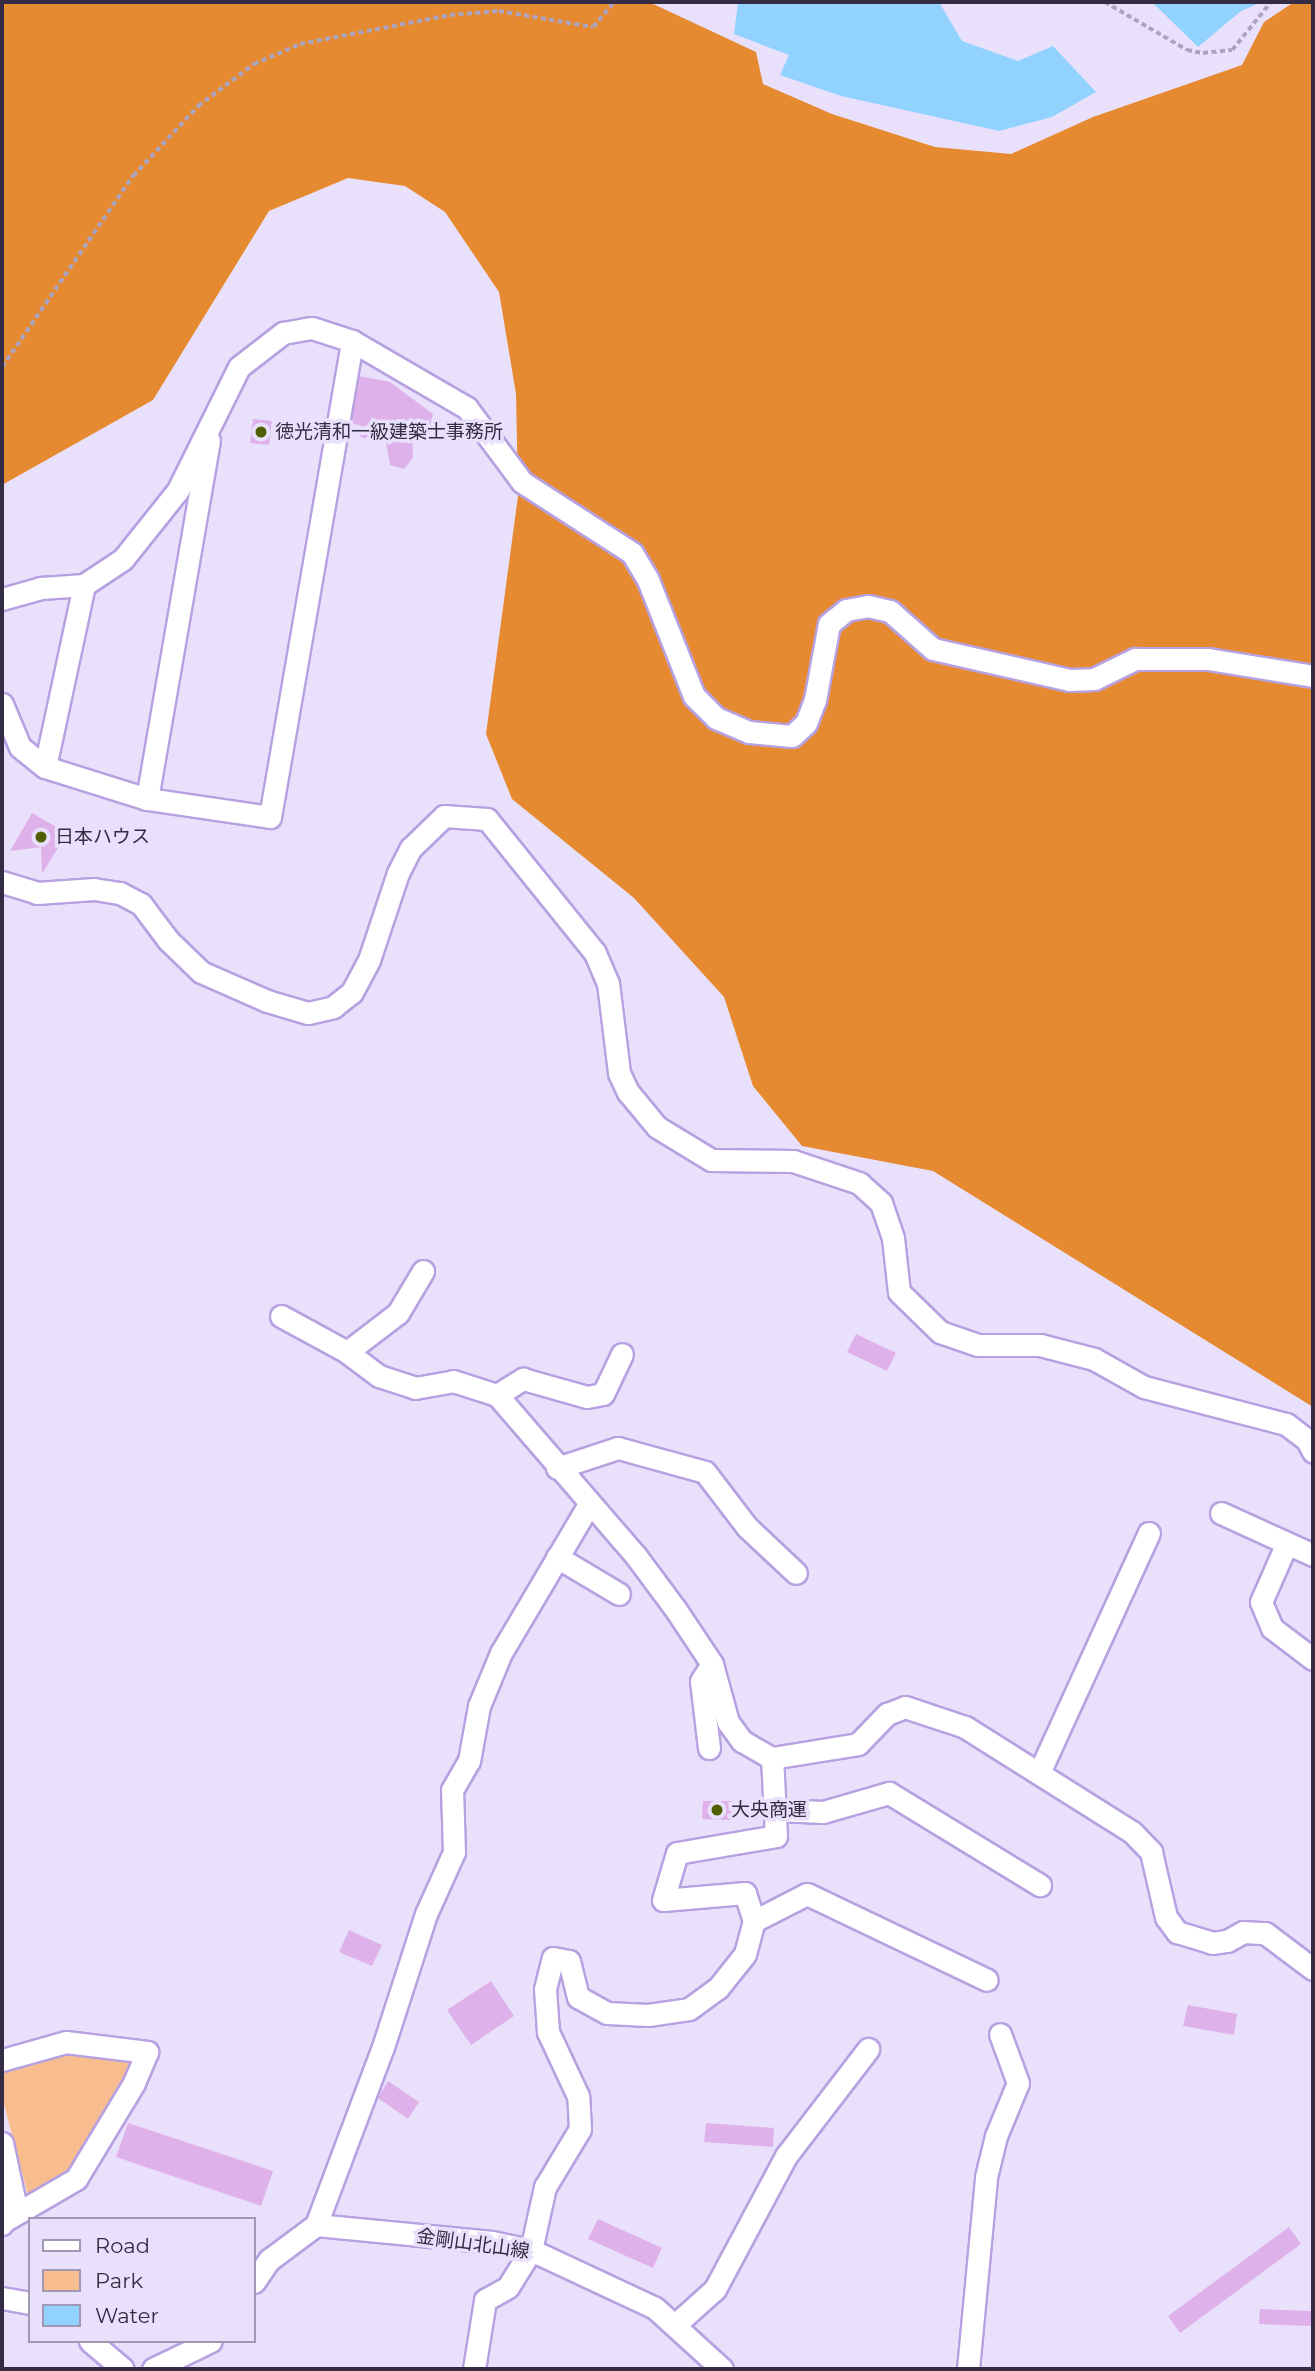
<!DOCTYPE html>
<html>
<head>
<meta charset="utf-8">
<style>
  body { margin:0 }
  #map { position:relative; width:1315px; height:2371px; overflow:hidden; background:#e9e1fc; font-family:Montserrat,"Noto Sans JP",sans-serif }
  div>[style] { position:absolute }
  [style*='--x'] { left:calc(var(--x)*1px); top:calc(var(--y)*1px); width:calc(var(--w)*1px); rotate:calc(var(--a)*1deg) }
  .green>* { inset:0; background:#f8bd8e }
  .forest>* { inset:0; background:#e68a31 }
  .water>* { inset:0; background:#92d2fe }
  .building>* { inset:0; background:#dfb1ea }
  .path>* { height:3.5px; margin-top:-1.75px; transform-origin:0; background:repeating-linear-gradient(90deg,#aca3be 0 5px,transparent 0 8.5px) }
  .roads { filter:drop-shadow(2px 0 #b7a1e1) drop-shadow(-2px 0 #b7a1e1) drop-shadow(0 2px #b7a1e1) drop-shadow(0 -2px #b7a1e1) }
  .minor>* { height:21px; margin:-10.5px; padding:0 10.5px; transform-origin:10.5px; border-radius:10.5px; background:#fff }
  .dots>* { width:19px; height:19px; translate:-50% -50%; box-sizing:border-box; border:4px solid #e9e1fc; border-radius:50% }
  span { translate:-50% -50%; white-space:nowrap; text-align:center; line-height:1.15; -webkit-text-stroke:7px #e9e1fc; paint-order:stroke }
  .poi-label { font-size:19px; color:#342b45 }
  .left { translate:0 -50%; text-align:left }
  .street-label { font-size:19px; color:#342b45 }
  .frame { position:absolute; inset:0; border:4px solid #342b45; pointer-events:none }
  .legend { position:absolute; left:28px; top:2217px; width:228px; height:126px; box-sizing:border-box; background:#e9e1fc; border:2px solid #a198b3; margin:0; padding:9px 12px; list-style:none; font-size:21px; color:#342b45 }
  .legend li { display:flex; align-items:center; gap:14px; height:35px }
  .legend b { width:35px; border:2px solid #a198b3 }
</style>
</head>
<body>
<div id="map">
  <div class="green">
    <div style="clip-path:polygon(62px 2053px,137px 2056px,129px 2080px,65px 2175px,29px 2199px,2px 2097px,2px 2067px)"></div>
  </div>
  <div class="forest">
    <div style="clip-path:polygon(2px 2px,649px 2px,756px 52px,763px 84px,832px 114px,935px 147px,1011px 154px,1093px 117px,1242px 65px,1264px 22px,1294px 2px,1313px 2px,1313px 1407px,933px 1171px,802px 1146px,753px 1086px,724px 997px,634px 898px,512px 799px,486px 734px,518px 496px,516px 394px,499px 292px,445px 212px,405px 186px,348px 178px,269px 211px,153px 400px,2px 485px)"></div>
  </div>
  <div class="water">
    <div style="clip-path:polygon(738px 2px,939px 2px,962px 41px,1018px 61px,1053px 46px,1096px 92px,1052px 117px,999px 131px,841px 96px,780px 75px,789px 55px,734px 34px)"></div>
    <div style="clip-path:polygon(1152px 2px,1262px 2px,1241px 11px,1198px 47px)"></div>
  </div>
  <div class="building">
    <div style="clip-path:polygon(359px 376px,390px 382px,433px 414px,427px 438px,412px 434px,413px 458px,404px 469px,390px 465px,386px 443px,360px 437px,362px 426px,351px 423px)"></div>
    <div style="clip-path:polygon(253px 419px,272px 421px,269px 445px,250px 443px)"></div>
    <div style="clip-path:polygon(32px 813px,67px 833px,42px 874px,41px 847px,10px 851px)"></div>
    <div style="clip-path:polygon(856px 1334px,896px 1353px,887px 1371px,847px 1352px)"></div>
    <div style="clip-path:polygon(703px 1801px,732px 1801px,731px 1820px,702px 1819px)"></div>
    <div style="clip-path:polygon(349px 1930px,382px 1945px,372px 1966px,339px 1952px)"></div>
    <div style="clip-path:polygon(491px 1981px,514px 2016px,471px 2045px,447px 2010px)"></div>
    <div style="clip-path:polygon(1188px 2005px,1237px 2014px,1234px 2035px,1183px 2026px)"></div>
    <div style="clip-path:polygon(388px 2081px,419px 2102px,408px 2119px,378px 2098px)"></div>
    <div style="clip-path:polygon(128px 2123px,273px 2171px,261px 2206px,116px 2157px)"></div>
    <div style="clip-path:polygon(706px 2123px,774px 2128px,773px 2147px,704px 2142px)"></div>
    <div style="clip-path:polygon(598px 2219px,662px 2248px,653px 2268px,588px 2239px)"></div>
    <div style="clip-path:polygon(1289px 2227px,1301px 2244px,1180px 2333px,1168px 2316px)"></div>
    <div style="clip-path:polygon(1260px 2309px,1313px 2311px,1313px 2326px,1259px 2324px)"></div>
  </div>
  <div class="path">
    <div style="--x:1105;--y:2;--w:95;--a:30.3"></div>
    <div style="--x:1187;--y:50;--w:16;--a:11"></div>
    <div style="--x:1203;--y:53;--w:29;--a:-6"></div>
    <div style="--x:1232;--y:50;--w:62;--a:-50.9"></div>
    <div style="--x:2;--y:367;--w:232;--a:-55.6"></div>
    <div style="--x:133;--y:176;--w:96;--a:-47.1"></div>
    <div style="--x:198;--y:106;--w:70;--a:-36.9"></div>
    <div style="--x:254;--y:64;--w:50;--a:-23.5"></div>
    <div style="--x:300;--y:44;--w:153;--a:-10.9"></div>
    <div style="--x:450;--y:15;--w:49;--a:-4.7"></div>
    <div style="--x:499;--y:11;--w:95;--a:9.7"></div>
    <div style="--x:593;--y:27;--w:33;--a:-50"></div>
  </div>
  <div class="roads">
    <div class="minor">
      <div style="--x:2;--y:599;--w:41;--a:-15.8"></div>
      <div style="--x:41;--y:588;--w:43;--a:-4"></div>
      <div style="--x:84;--y:585;--w:47;--a:-33.7"></div>
      <div style="--x:123;--y:559;--w:88;--a:-51.4"></div>
      <div style="--x:178;--y:490;--w:137;--a:-63.6"></div>
      <div style="--x:239;--y:367;--w:56;--a:-37.7"></div>
      <div style="--x:283;--y:333;--w:29;--a:-10"></div>
      <div style="--x:312;--y:328;--w:42;--a:18"></div>
      <div style="--x:352;--y:341;--w:133;--a:30.2"></div>
      <div style="--x:467;--y:408;--w:92;--a:53.4"></div>
      <div style="--x:522;--y:482;--w:131;--a:32.8"></div>
      <div style="--x:632;--y:553;--w:31;--a:59"></div>
      <div style="--x:648;--y:580;--w:125;--a:68.4"></div>
      <div style="--x:694;--y:696;--w:31;--a:45"></div>
      <div style="--x:716;--y:718;--w:36;--a:23"></div>
      <div style="--x:749;--y:732;--w:43;--a:5.3"></div>
      <div style="--x:792;--y:736;--w:19;--a:-43"></div>
      <div style="--x:806;--y:723;--w:25;--a:-69"></div>
      <div style="--x:815;--y:700;--w:77;--a:-79.6"></div>
      <div style="--x:829;--y:624;--w:22;--a:-39"></div>
      <div style="--x:846;--y:610;--w:22;--a:-10"></div>
      <div style="--x:868;--y:606;--w:23;--a:13"></div>
      <div style="--x:890;--y:611;--w:57;--a:41.5"></div>
      <div style="--x:933;--y:649;--w:139;--a:12.8"></div>
      <div style="--x:1069;--y:680;--w:25;--a:-2"></div>
      <div style="--x:1094;--y:679;--w:46;--a:-26"></div>
      <div style="--x:1135;--y:659;--w:73;--a:0"></div>
      <div style="--x:1208;--y:659;--w:106;--a:9.2"></div>
      <div style="--x:2;--y:704;--w:47;--a:67.3"></div>
      <div style="--x:20;--y:747;--w:32;--a:39"></div>
      <div style="--x:45;--y:767;--w:107;--a:17.4"></div>
      <div style="--x:147;--y:799;--w:124;--a:8.3"></div>
      <div style="--x:270;--y:817;--w:483;--a:-80.2"></div>
      <div style="--x:45;--y:767;--w:186;--a:-77.9"></div>
      <div style="--x:147;--y:799;--w:364;--a:-80.2"></div>
      <div style="--x:2;--y:882;--w:37;--a:17"></div>
      <div style="--x:37;--y:893;--w:57;--a:-4"></div>
      <div style="--x:94;--y:889;--w:26;--a:9"></div>
      <div style="--x:120;--y:893;--w:24;--a:28"></div>
      <div style="--x:141;--y:904;--w:45;--a:53.1"></div>
      <div style="--x:168;--y:940;--w:46;--a:44.1"></div>
      <div style="--x:201;--y:972;--w:72;--a:23.7"></div>
      <div style="--x:267;--y:1001;--w:43;--a:16.3"></div>
      <div style="--x:308;--y:1013;--w:26;--a:-13"></div>
      <div style="--x:333;--y:1007;--w:24;--a:-38"></div>
      <div style="--x:352;--y:992;--w:36;--a:-62"></div>
      <div style="--x:369;--y:960;--w:92;--a:-71.6"></div>
      <div style="--x:398;--y:873;--w:28;--a:-63"></div>
      <div style="--x:411;--y:848;--w:46;--a:-44.1"></div>
      <div style="--x:444;--y:816;--w:43;--a:4"></div>
      <div style="--x:487;--y:819;--w:172;--a:51.1"></div>
      <div style="--x:595;--y:953;--w:33;--a:67"></div>
      <div style="--x:608;--y:983;--w:91;--a:83"></div>
      <div style="--x:619;--y:1073;--w:21;--a:65"></div>
      <div style="--x:628;--y:1092;--w:45;--a:50.4"></div>
      <div style="--x:657;--y:1127;--w:63;--a:31.4"></div>
      <div style="--x:711;--y:1160;--w:82;--a:0.7"></div>
      <div style="--x:793;--y:1161;--w:70;--a:18.4"></div>
      <div style="--x:859;--y:1183;--w:30;--a:42"></div>
      <div style="--x:881;--y:1203;--w:37;--a:71"></div>
      <div style="--x:893;--y:1238;--w:54;--a:83.7"></div>
      <div style="--x:899;--y:1292;--w:57;--a:44.3"></div>
      <div style="--x:940;--y:1332;--w:40;--a:18.9"></div>
      <div style="--x:978;--y:1345;--w:62;--a:0"></div>
      <div style="--x:1040;--y:1345;--w:56;--a:14.5"></div>
      <div style="--x:1094;--y:1359;--w:57;--a:29.2"></div>
      <div style="--x:1144;--y:1387;--w:147;--a:14.6"></div>
      <div style="--x:1286;--y:1424;--w:26;--a:37"></div>
      <div style="--x:1307;--y:1440;--w:13;--a:63"></div>
      <div style="--x:281;--y:1316;--w:75;--a:28.6"></div>
      <div style="--x:347;--y:1352;--w:40;--a:37"></div>
      <div style="--x:379;--y:1376;--w:38;--a:18"></div>
      <div style="--x:415;--y:1388;--w:39;--a:-10"></div>
      <div style="--x:453;--y:1381;--w:46;--a:17.7"></div>
      <div style="--x:497;--y:1395;--w:213;--a:49.2"></div>
      <div style="--x:636;--y:1556;--w:67;--a:53.5"></div>
      <div style="--x:676;--y:1610;--w:65;--a:56.3"></div>
      <div style="--x:712;--y:1664;--w:60;--a:74.6"></div>
      <div style="--x:728;--y:1722;--w:24;--a:54"></div>
      <div style="--x:742;--y:1741;--w:34;--a:30"></div>
      <div style="--x:772;--y:1758;--w:87;--a:-9.2"></div>
      <div style="--x:858;--y:1744;--w:42;--a:-46"></div>
      <div style="--x:887;--y:1714;--w:19;--a:-21"></div>
      <div style="--x:905;--y:1707;--w:63;--a:18.4"></div>
      <div style="--x:965;--y:1727;--w:197;--a:32.2"></div>
      <div style="--x:1132;--y:1832;--w:28;--a:46"></div>
      <div style="--x:1151;--y:1852;--w:67;--a:77"></div>
      <div style="--x:1166;--y:1917;--w:19;--a:54"></div>
      <div style="--x:1177;--y:1932;--w:37;--a:17"></div>
      <div style="--x:1212;--y:1943;--w:15;--a:-8"></div>
      <div style="--x:1227;--y:1941;--w:18;--a:-29"></div>
      <div style="--x:1243;--y:1932;--w:22;--a:3"></div>
      <div style="--x:1265;--y:1933;--w:60;--a:36.9"></div>
      <div style="--x:347;--y:1352;--w:64;--a:-37.4"></div>
      <div style="--x:398;--y:1313;--w:49;--a:-59.2"></div>
      <div style="--x:497;--y:1395;--w:31;--a:-32"></div>
      <div style="--x:523;--y:1379;--w:66;--a:15.7"></div>
      <div style="--x:587;--y:1397;--w:16;--a:-11"></div>
      <div style="--x:603;--y:1394;--w:44;--a:-64.6"></div>
      <div style="--x:557;--y:1468;--w:64;--a:-18.2"></div>
      <div style="--x:618;--y:1448;--w:90;--a:15.4"></div>
      <div style="--x:705;--y:1472;--w:69;--a:52.6"></div>
      <div style="--x:747;--y:1527;--w:67;--a:43.2"></div>
      <div style="--x:1221;--y:1513;--w:101;--a:24.5"></div>
      <div style="--x:1286;--y:1545;--w:62;--a:113.7"></div>
      <div style="--x:1261;--y:1602;--w:28;--a:67"></div>
      <div style="--x:1272;--y:1628;--w:51;--a:37.1"></div>
      <div style="--x:557;--y:1557;--w:72;--a:30.8"></div>
      <div style="--x:709;--y:1748;--w:67;--a:-96.8"></div>
      <div style="--x:701;--y:1681;--w:20;--a:-57"></div>
      <div style="--x:1039;--y:1773;--w:264;--a:-65.4"></div>
      <div style="--x:777;--y:1810;--w:46;--a:2.5"></div>
      <div style="--x:823;--y:1812;--w:69;--a:-16.1"></div>
      <div style="--x:889;--y:1793;--w:177;--a:31.4"></div>
      <div style="--x:754;--y:1921;--w:59;--a:-27"></div>
      <div style="--x:807;--y:1894;--w:199;--a:25.5"></div>
      <div style="--x:2;--y:2060;--w:66;--a:-15.7"></div>
      <div style="--x:66;--y:2042;--w:82;--a:7"></div>
      <div style="--x:147;--y:2052;--w:34;--a:113"></div>
      <div style="--x:134;--y:2083;--w:112;--a:121.1"></div>
      <div style="--x:76;--y:2179;--w:86;--a:149.8"></div>
      <div style="--x:2;--y:2143;--w:57;--a:77.9"></div>
      <div style="--x:14;--y:2199;--w:28;--a:116"></div>
      <div style="--x:316;--y:2225;--w:190;--a:-69.4"></div>
      <div style="--x:383;--y:2047;--w:140;--a:-72.1"></div>
      <div style="--x:426;--y:1914;--w:68;--a:-65.7"></div>
      <div style="--x:454;--y:1852;--w:62;--a:-91.8"></div>
      <div style="--x:452;--y:1790;--w:34;--a:-60"></div>
      <div style="--x:469;--y:1761;--w:56;--a:-79.7"></div>
      <div style="--x:479;--y:1706;--w:57;--a:-67.5"></div>
      <div style="--x:501;--y:1653;--w:173;--a:-59.4"></div>
      <div style="--x:254;--y:2282;--w:27;--a:-56"></div>
      <div style="--x:269;--y:2260;--w:59;--a:-36.7"></div>
      <div style="--x:316;--y:2225;--w:177;--a:5.5"></div>
      <div style="--x:492;--y:2242;--w:40;--a:12"></div>
      <div style="--x:531;--y:2250;--w:137;--a:25.1"></div>
      <div style="--x:655;--y:2308;--w:91;--a:42.3"></div>
      <div style="--x:2;--y:2298;--w:28;--a:10"></div>
      <div style="--x:676;--y:2324;--w:52;--a:-41.9"></div>
      <div style="--x:715;--y:2289;--w:151;--a:-61.9"></div>
      <div style="--x:786;--y:2156;--w:135;--a:-52.5"></div>
      <div style="--x:90;--y:2341;--w:43;--a:40.3"></div>
      <div style="--x:153;--y:2369;--w:64;--a:-25.8"></div>
      <div style="--x:474;--y:2369;--w:70;--a:-80.9"></div>
      <div style="--x:485;--y:2300;--w:26;--a:-29"></div>
      <div style="--x:508;--y:2287;--w:44;--a:-58.1"></div>
      <div style="--x:531;--y:2250;--w:65;--a:-77.5"></div>
      <div style="--x:545;--y:2187;--w:68;--a:-58.9"></div>
      <div style="--x:580;--y:2129;--w:33;--a:-93"></div>
      <div style="--x:578;--y:2096;--w:71;--a:-115.1"></div>
      <div style="--x:548;--y:2032;--w:43;--a:-94"></div>
      <div style="--x:545;--y:1989;--w:32;--a:-76"></div>
      <div style="--x:553;--y:1958;--w:16;--a:11"></div>
      <div style="--x:569;--y:1961;--w:37;--a:76"></div>
      <div style="--x:578;--y:1997;--w:33;--a:29"></div>
      <div style="--x:607;--y:2013;--w:41;--a:2.8"></div>
      <div style="--x:648;--y:2015;--w:41;--a:-8.3"></div>
      <div style="--x:689;--y:2009;--w:36;--a:-36"></div>
      <div style="--x:718;--y:1988;--w:43;--a:-51.5"></div>
      <div style="--x:745;--y:1954;--w:34;--a:-75"></div>
      <div style="--x:754;--y:1921;--w:29;--a:-108"></div>
      <div style="--x:745;--y:1893;--w:82;--a:175.1"></div>
      <div style="--x:663;--y:1900;--w:49;--a:-73.4"></div>
      <div style="--x:677;--y:1853;--w:100;--a:-9.7"></div>
      <div style="--x:776;--y:1836;--w:78;--a:-92.9"></div>
      <div style="--x:968;--y:2369;--w:193;--a:-84.6"></div>
      <div style="--x:986;--y:2177;--w:42;--a:-76.3"></div>
      <div style="--x:996;--y:2136;--w:57;--a:-67.5"></div>
      <div style="--x:1018;--y:2083;--w:52;--a:-110.2"></div>
    </div>
  </div>
  <div class="dots">
    <div style="left:261px;top:432px;background:#505f01"></div>
    <div style="left:41px;top:837px;background:#505f01"></div>
    <div style="left:717px;top:1810px;background:#505f01"></div>
  </div>
  <div class="poi-label">
    <span class="left" style="left:275px;top:432px">徳光清和一級建築士事務所</span>
    <span class="left" style="left:55px;top:837px">日本ハウス</span>
    <span class="left" style="left:731px;top:1810px">大央商運</span>
  </div>
  <div class="street-label">
    <span style="left:473px;top:2244px;rotate:8deg">金剛山北山線</span>
  </div>
  <div class="frame"></div>
  <ul class="legend">
  <li><b style="height:9px;background:#fff"></b>Road</li>
  <li><b style="height:19px;background:#f8bd8e"></b>Park</li>
  <li><b style="height:19px;background:#92d2fe"></b>Water</li>
  </ul>
</div>
</body>
</html>
